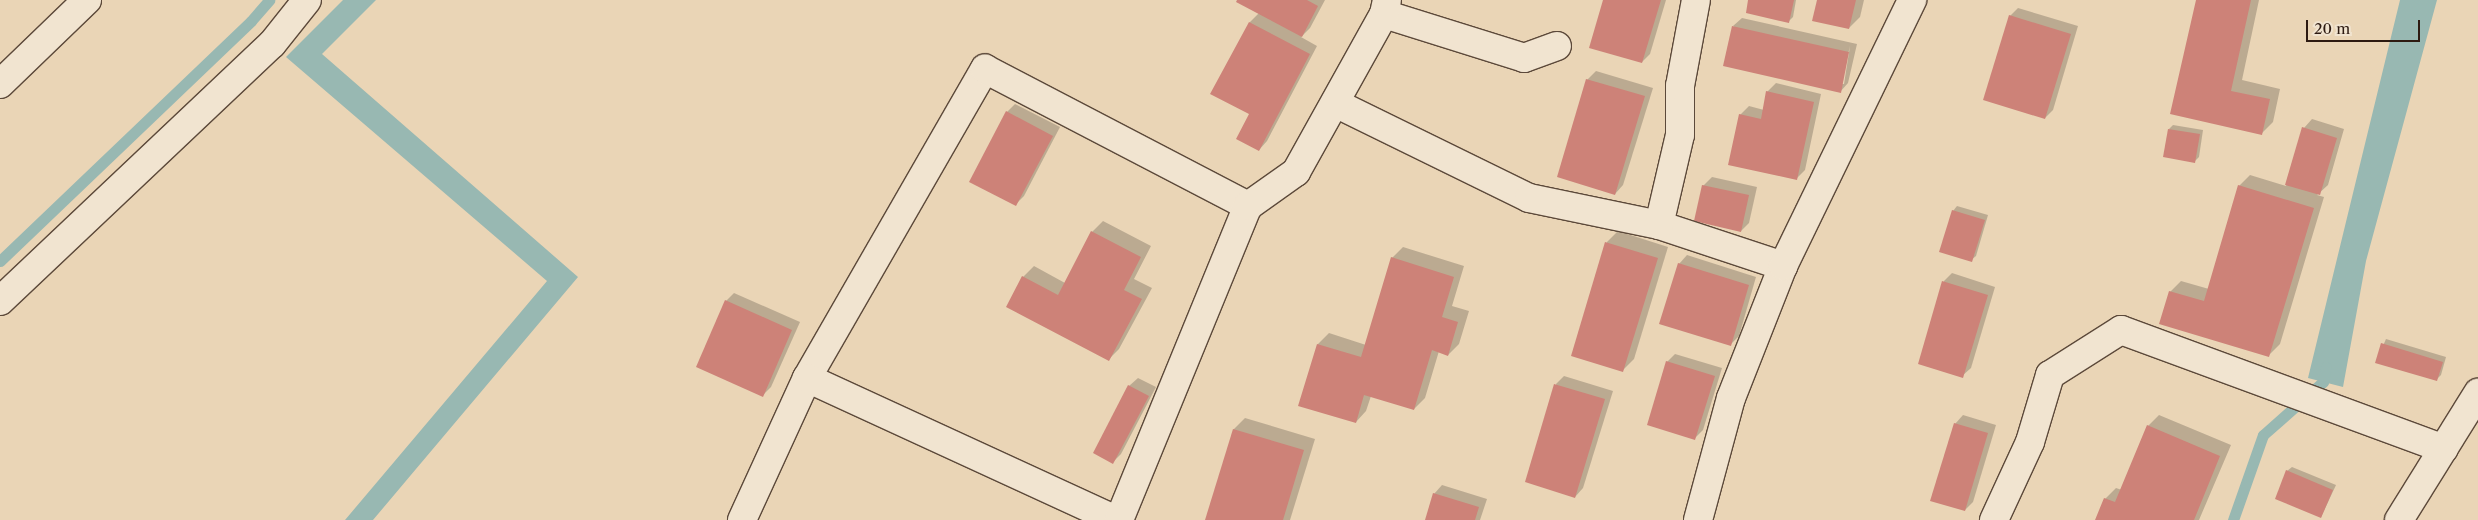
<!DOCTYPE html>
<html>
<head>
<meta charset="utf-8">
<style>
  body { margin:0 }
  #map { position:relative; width:2478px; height:520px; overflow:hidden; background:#ead5b6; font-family:"Libre Caslon Text",serif }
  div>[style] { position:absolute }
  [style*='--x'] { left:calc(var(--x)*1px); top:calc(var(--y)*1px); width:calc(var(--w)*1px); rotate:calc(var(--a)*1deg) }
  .water>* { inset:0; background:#98b8b2 }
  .shadow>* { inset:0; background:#0003 }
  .stream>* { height:11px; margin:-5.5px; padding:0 5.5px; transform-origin:5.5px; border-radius:5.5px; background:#98b8b2 }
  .building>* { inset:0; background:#cd8278 }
  .roads { filter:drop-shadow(1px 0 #5c493a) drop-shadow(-1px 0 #5c493a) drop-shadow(0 1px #5c493a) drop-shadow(0 -1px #5c493a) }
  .minor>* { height:28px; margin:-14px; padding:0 14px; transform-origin:14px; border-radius:14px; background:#f1e4d0 }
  span { translate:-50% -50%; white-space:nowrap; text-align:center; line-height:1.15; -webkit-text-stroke:4px #f1e4d0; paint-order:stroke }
  .scale { position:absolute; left:2306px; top:20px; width:114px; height:22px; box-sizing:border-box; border:2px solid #2d1a11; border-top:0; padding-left:6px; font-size:15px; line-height:18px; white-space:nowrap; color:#2d1a11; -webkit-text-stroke:4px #f1e4d0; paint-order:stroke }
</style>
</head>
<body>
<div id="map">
  <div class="water">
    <div style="clip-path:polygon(343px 0,376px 0,322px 54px,578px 277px,373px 520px,345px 520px,547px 281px,286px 57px)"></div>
    <div style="clip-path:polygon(2400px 0,2437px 0,2366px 261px,2343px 387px,2308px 378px)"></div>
  </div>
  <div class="shadow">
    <div style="clip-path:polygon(1239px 0,1325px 0,1310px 28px,1301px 37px,1317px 46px,1267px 141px,1259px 150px,1251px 114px,1212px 94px,1250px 22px,1259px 13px)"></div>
    <div style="clip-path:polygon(1604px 0,1666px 0,1650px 54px,1642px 62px)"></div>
    <div style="clip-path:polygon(1750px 0,1796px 0,1793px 17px,1788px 22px)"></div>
    <div style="clip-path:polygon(1818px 0,1864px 0,1860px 17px,1849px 28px)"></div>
    <div style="clip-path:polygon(2197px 0,2259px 0,2242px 80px,2280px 89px,2273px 122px,2262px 133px,2172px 113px)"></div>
    <div style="clip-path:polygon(2018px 8px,2078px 26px,2053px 110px,2045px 118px,2010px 16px)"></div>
    <div style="clip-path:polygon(evenodd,1742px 18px,1857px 44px,1848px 83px,1840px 92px,1733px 26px,1742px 18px,1850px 46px,1844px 84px,1841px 84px,1850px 46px)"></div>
    <div style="clip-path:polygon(1596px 71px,1653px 88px,1623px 185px,1615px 194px,1587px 80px)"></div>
    <div style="clip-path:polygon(1776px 83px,1821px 94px,1805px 170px,1796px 179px,1740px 115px,1749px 106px,1764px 110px,1767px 92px)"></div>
    <div style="clip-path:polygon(1015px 104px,1060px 127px,1024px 196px,1015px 205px,1007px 112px)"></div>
    <div style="clip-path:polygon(2312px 119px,2344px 129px,2328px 185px,2317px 195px,2324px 197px,2280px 344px,2269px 355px,2170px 292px,2181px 281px,2209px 289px,2239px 186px,2250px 175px,2286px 186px,2304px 128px)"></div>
    <div style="clip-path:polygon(2173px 125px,2203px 130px,2199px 157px,2195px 161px,2169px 129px)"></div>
    <div style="clip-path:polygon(1712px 177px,1757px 187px,1749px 223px,1741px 231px,1703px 186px)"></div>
    <div style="clip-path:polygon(1957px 206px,1988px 215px,1976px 256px,1971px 260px,1953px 211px)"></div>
    <div style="clip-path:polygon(1103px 221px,1151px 246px,1134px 279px,1152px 288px,1119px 349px,1108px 360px,1023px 277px,1034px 266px,1065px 283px,1092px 232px)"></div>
    <div style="clip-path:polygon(1618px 231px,1668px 247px,1634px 359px,1623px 370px,1573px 355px,1607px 242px)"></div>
    <div style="clip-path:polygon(1403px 247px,1464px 266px,1452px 306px,1469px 311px,1459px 344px,1448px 355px,1439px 351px,1425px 398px,1414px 409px,1371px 396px,1366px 411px,1356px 422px,1300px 405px,1318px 344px,1329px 333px,1366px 345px,1392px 258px)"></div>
    <div style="clip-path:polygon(1687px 255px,1756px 277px,1739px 336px,1731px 344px,1679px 264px)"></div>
    <div style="clip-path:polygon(1952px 273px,1995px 287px,1971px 368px,1962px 376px,1919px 363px,1944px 281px)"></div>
    <div style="clip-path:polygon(734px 293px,800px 322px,771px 387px,763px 395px,726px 301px)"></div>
    <div style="clip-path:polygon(2386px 339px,2446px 357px,2441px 375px,2436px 380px,2376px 362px)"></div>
    <div style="clip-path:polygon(1675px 354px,1722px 368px,1703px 430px,1695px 438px,1667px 362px)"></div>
    <div style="clip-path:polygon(1564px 376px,1613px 391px,1583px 488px,1575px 497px,1556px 384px)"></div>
    <div style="clip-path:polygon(1138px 378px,1156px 387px,1121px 454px,1113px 462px,1129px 386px)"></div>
    <div style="clip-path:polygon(1963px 415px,1996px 425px,1973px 502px,1965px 510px,1955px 424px)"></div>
    <div style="clip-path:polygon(2159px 415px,2231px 445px,2199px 520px,2097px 520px,2105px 499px,2116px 488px,2122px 490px,2148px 426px)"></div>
    <div style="clip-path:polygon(1245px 418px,1315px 439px,1290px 520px,1206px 520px,1234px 429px)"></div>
    <div style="clip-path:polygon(2292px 467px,2336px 485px,2321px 517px,2287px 471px)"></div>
    <div style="clip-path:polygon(1442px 485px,1487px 499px,1480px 520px,1426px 520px,1434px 494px)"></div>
  </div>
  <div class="stream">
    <div style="--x:0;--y:261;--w:347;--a:-43.7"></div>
    <div style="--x:251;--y:21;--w:28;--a:-49"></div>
    <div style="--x:2233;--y:520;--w:90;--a:-70.6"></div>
    <div style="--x:2263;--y:435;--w:80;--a:-41.5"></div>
    <div style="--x:2323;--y:382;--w:15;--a:-79"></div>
  </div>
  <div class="building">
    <div style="clip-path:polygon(1237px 0,1307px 0,1318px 6px,1302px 37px,1236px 2px)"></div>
    <div style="clip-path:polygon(1603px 0,1661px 0,1642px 63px,1589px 48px)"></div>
    <div style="clip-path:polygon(1748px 0,1794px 0,1789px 23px,1746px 13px)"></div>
    <div style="clip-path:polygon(1817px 0,1856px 0,1849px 29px,1812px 21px)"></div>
    <div style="clip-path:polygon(2196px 0,2251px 0,2231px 91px,2270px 99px,2262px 135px,2170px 114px)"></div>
    <div style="clip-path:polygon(2009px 15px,2071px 34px,2045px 119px,1983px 100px)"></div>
    <div style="clip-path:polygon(1249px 22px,1310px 54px,1259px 151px,1236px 139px,1249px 114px,1210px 94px)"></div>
    <div style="clip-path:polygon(1732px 26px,1849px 52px,1841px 93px,1723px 66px)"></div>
    <div style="clip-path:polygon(1586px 79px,1645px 96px,1615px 195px,1557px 177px)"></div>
    <div style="clip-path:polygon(1766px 91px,1814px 102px,1797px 180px,1728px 165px,1739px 114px,1761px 119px)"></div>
    <div style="clip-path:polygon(1006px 111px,1053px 136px,1016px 206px,969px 182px)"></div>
    <div style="clip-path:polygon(2302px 127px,2337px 138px,2320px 195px,2285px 185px)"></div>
    <div style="clip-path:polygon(2168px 129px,2200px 134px,2195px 163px,2163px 157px)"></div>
    <div style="clip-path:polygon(1702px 185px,1749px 195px,1741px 232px,1694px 221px)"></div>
    <div style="clip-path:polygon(2238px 185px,2314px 208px,2269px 357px,2159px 324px,2169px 291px,2204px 301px)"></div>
    <div style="clip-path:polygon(1952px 210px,1985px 220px,1972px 262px,1939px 252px)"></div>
    <div style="clip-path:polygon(1091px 231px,1141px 257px,1124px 290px,1142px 299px,1109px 361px,1006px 307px,1022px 276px,1058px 295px)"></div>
    <div style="clip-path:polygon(1605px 242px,1658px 258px,1623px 372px,1571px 356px)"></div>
    <div style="clip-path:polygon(1391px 257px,1454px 277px,1442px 317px,1458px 322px,1448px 356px,1432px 350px,1414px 410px,1364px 395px,1356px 423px,1298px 406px,1317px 344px,1361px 357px)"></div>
    <div style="clip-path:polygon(1678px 263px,1749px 285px,1731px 346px,1659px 324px)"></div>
    <div style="clip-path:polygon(1942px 281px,1988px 295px,1963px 378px,1918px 364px)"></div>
    <div style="clip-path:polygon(725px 300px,792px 330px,763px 397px,696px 367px)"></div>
    <div style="clip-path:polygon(2381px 343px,2443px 362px,2437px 381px,2375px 363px)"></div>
    <div style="clip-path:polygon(1666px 361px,1715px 376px,1695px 440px,1647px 425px)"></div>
    <div style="clip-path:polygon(1554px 384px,1605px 399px,1575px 498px,1525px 482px)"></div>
    <div style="clip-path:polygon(1128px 385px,1149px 396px,1113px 464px,1093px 453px)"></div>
    <div style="clip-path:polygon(1954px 423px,1988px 433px,1965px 511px,1930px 501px)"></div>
    <div style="clip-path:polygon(2147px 425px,2220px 456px,2194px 520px,2095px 520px,2104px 498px,2115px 502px)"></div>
    <div style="clip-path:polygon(1233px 429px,1304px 450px,1283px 520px,1205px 520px)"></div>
    <div style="clip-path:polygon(2286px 470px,2333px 490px,2321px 518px,2275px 499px)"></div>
    <div style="clip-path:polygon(1433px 493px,1479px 507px,1475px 520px,1425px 520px)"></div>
  </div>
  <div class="roads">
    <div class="minor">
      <div style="--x:1384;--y:14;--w:147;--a:17.4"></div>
      <div style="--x:1524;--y:58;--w:35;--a:-20"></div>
      <div style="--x:0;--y:84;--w:121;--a:-44"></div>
      <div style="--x:1335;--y:103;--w:216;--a:26.1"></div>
      <div style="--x:1529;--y:198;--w:133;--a:11.7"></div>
      <div style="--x:1659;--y:225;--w:131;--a:18.3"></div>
      <div style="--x:1659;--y:225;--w:92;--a:-76.9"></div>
      <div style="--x:1680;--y:135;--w:49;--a:-90"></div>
      <div style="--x:1680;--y:86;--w:87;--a:-79.5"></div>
      <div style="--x:0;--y:301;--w:374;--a:-43.4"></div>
      <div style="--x:272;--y:44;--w:56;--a:-51.5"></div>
      <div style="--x:807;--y:378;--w:357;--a:-60.1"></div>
      <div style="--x:985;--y:69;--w:297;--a:27.5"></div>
      <div style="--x:742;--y:520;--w:156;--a:-65.4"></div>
      <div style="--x:807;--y:378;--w:340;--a:24.7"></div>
      <div style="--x:1119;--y:520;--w:339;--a:-67.7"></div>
      <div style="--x:1248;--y:206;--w:59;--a:-35.3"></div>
      <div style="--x:1296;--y:172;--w:181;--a:-60.9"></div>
      <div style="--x:1384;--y:14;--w:14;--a:-78"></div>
      <div style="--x:1698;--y:520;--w:126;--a:-74.9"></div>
      <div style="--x:1731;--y:398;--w:142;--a:-68.5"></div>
      <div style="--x:1783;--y:266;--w:296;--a:-64.1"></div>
      <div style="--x:1994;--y:520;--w:86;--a:-65.2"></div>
      <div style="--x:2030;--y:442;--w:70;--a:-73.4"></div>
      <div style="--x:2050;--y:375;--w:84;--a:-32.4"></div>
      <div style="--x:2121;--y:330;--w:344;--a:20.2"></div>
      <div style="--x:2399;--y:520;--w:150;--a:-58.1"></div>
    </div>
  </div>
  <div class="scale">20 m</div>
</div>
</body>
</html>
